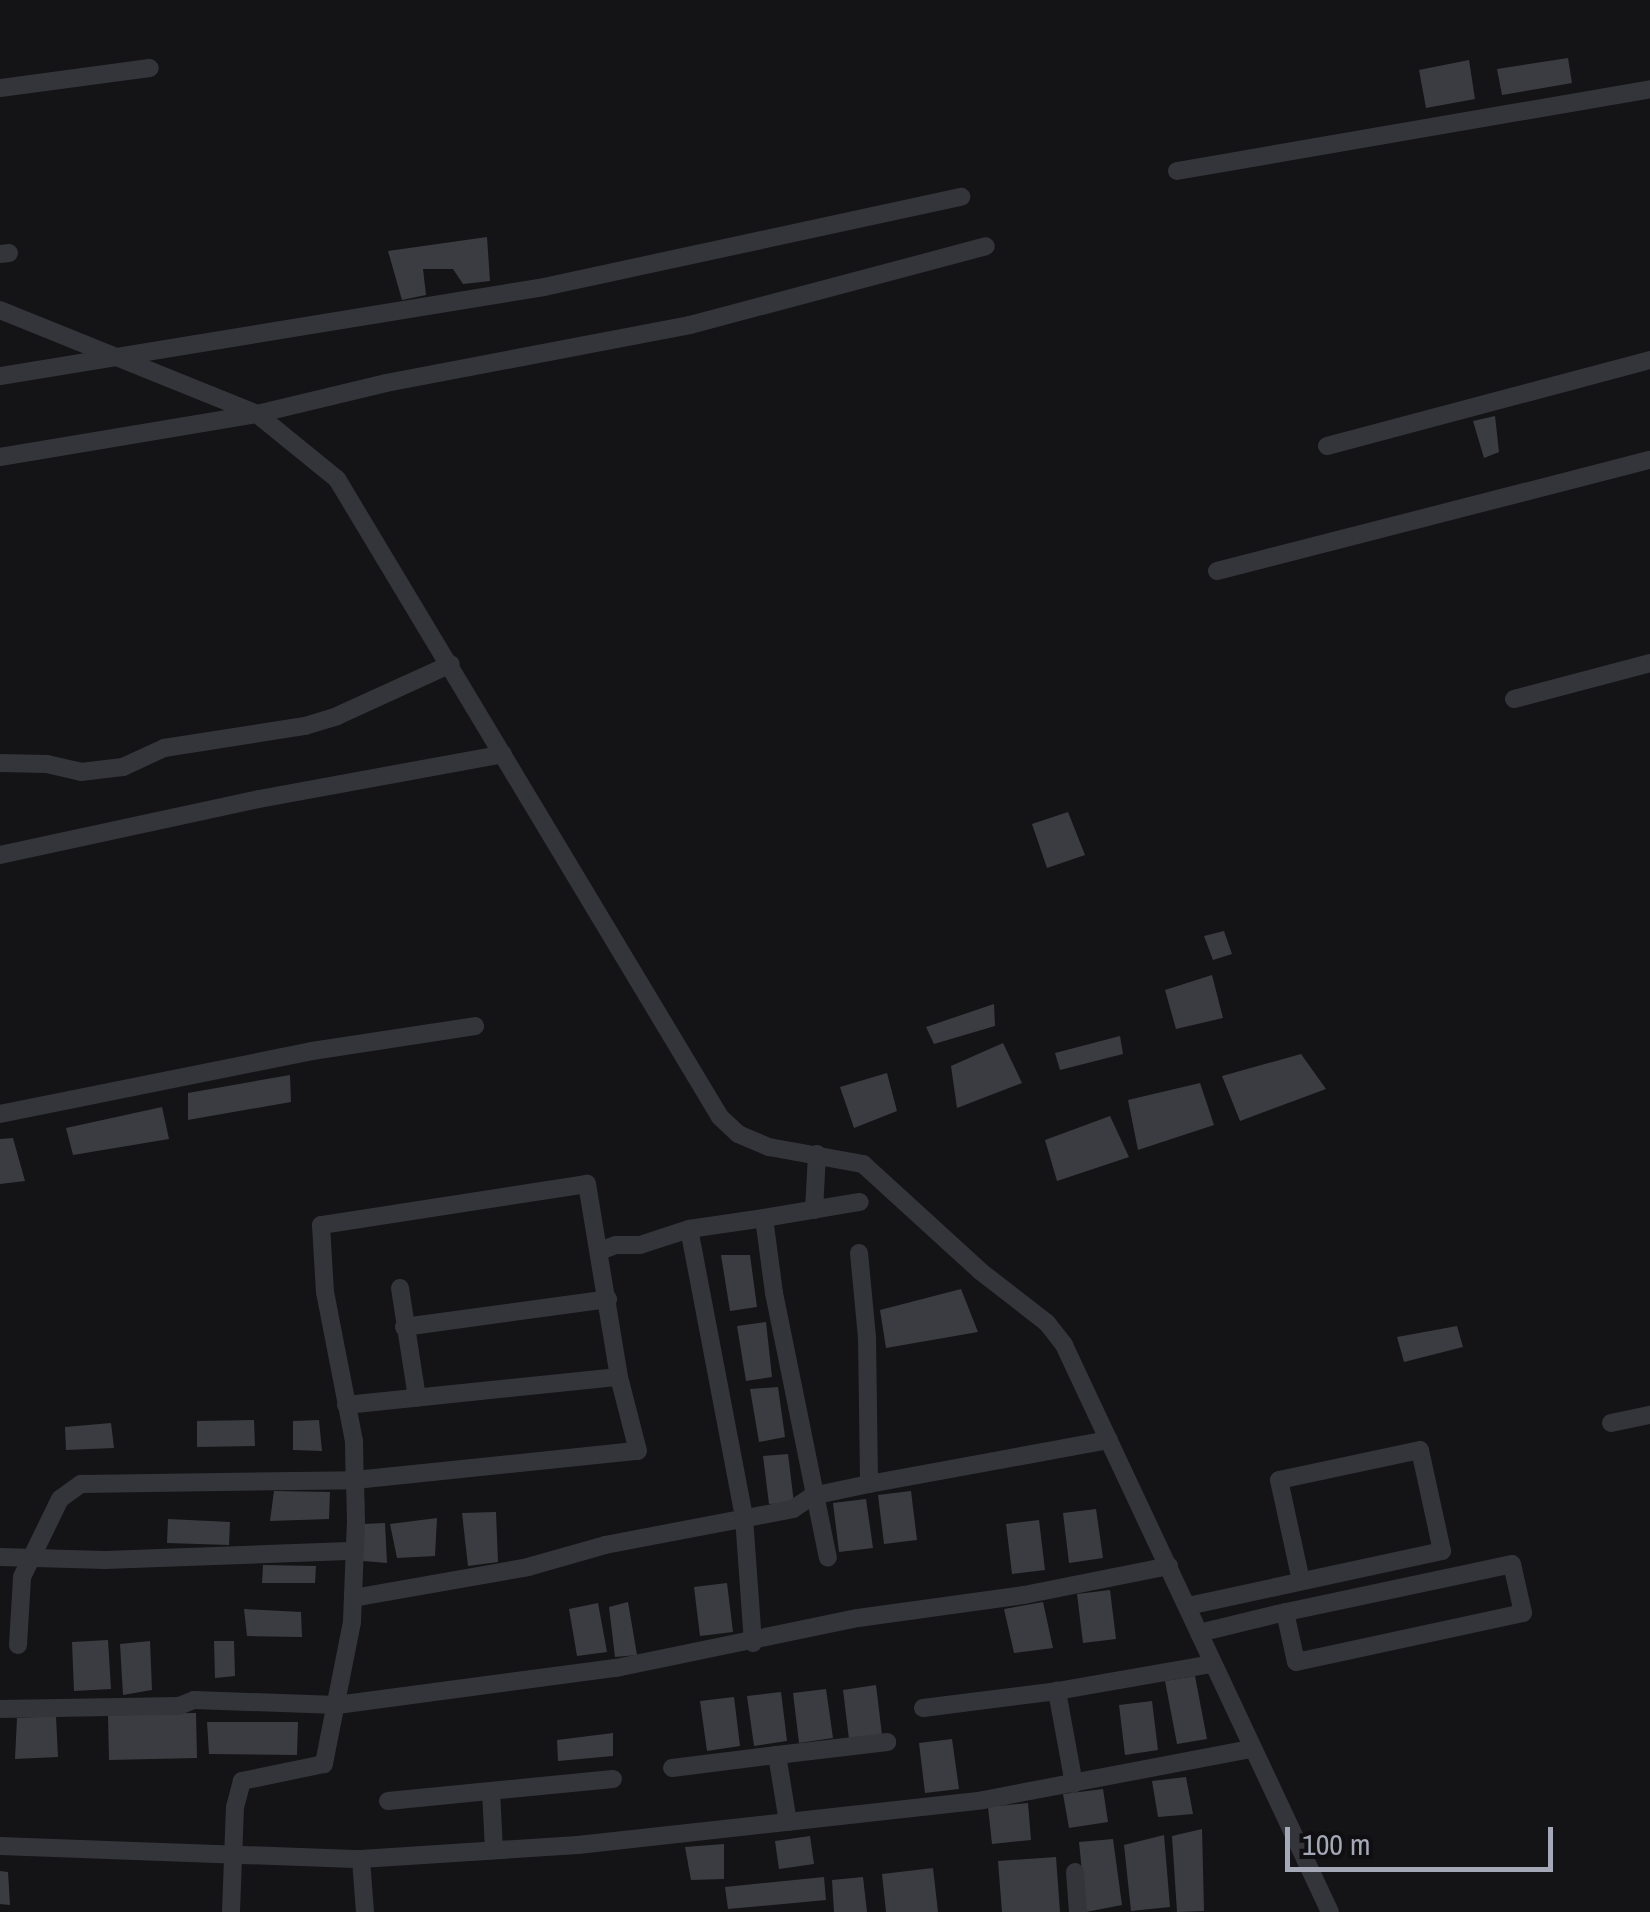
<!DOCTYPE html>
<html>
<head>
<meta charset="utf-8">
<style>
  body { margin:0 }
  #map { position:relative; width:1650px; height:1912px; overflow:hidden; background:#141416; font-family:"Archivo Narrow",sans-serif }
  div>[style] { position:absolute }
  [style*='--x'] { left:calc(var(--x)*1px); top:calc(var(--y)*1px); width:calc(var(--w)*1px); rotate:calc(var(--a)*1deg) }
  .building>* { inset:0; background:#3b3c41 }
  .minor>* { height:18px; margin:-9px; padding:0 9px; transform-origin:9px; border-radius:9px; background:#34353b }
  span { translate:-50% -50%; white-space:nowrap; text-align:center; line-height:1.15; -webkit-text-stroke:8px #0f0f11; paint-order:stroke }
  .scale { position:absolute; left:1285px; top:1827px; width:268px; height:45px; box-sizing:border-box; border:5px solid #a4a8b7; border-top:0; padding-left:12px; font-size:30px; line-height:35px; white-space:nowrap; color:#a4a8b7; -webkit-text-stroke:8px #0f0f11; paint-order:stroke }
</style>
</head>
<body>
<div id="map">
  <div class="building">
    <div style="clip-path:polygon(1568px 58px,1572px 83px,1502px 95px,1497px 69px)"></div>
    <div style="clip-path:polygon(1469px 60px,1475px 99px,1426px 108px,1419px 70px)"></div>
    <div style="clip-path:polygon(487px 237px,490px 281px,463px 284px,453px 269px,423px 269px,426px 295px,402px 300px,388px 251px)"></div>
    <div style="clip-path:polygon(1495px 416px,1499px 452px,1484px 458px,1473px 421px)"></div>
    <div style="clip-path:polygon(1068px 812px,1085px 855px,1047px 868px,1032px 824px)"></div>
    <div style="clip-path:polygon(1224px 931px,1232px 954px,1213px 960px,1204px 936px)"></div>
    <div style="clip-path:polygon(1212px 975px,1223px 1018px,1176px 1029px,1165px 990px)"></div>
    <div style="clip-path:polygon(994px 1004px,995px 1026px,934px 1044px,926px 1027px)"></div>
    <div style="clip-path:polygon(1120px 1036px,1123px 1054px,1060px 1070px,1055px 1053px)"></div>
    <div style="clip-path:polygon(1003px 1043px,1022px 1083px,957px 1108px,951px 1066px)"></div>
    <div style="clip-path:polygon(1301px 1054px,1326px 1089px,1240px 1121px,1222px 1076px)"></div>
    <div style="clip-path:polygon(887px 1073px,897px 1111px,854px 1128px,840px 1087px)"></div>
    <div style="clip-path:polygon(290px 1075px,291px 1102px,188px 1120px,188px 1093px)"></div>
    <div style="clip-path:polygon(1200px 1083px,1214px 1125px,1138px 1150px,1128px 1100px)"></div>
    <div style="clip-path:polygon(162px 1107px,169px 1139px,73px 1155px,66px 1128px)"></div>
    <div style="clip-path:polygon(1110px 1116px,1129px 1157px,1057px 1181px,1045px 1140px)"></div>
    <div style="clip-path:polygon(13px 1138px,25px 1181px,0 1184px,0 1139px)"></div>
    <div style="clip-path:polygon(721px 1255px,750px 1255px,757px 1307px,730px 1311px)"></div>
    <div style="clip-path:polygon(961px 1289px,978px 1332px,886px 1348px,880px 1310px)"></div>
    <div style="clip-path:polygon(766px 1322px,772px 1377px,746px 1381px,737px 1326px)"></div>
    <div style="clip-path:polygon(1457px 1326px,1463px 1347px,1404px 1362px,1397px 1337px)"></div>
    <div style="clip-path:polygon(778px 1387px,785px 1437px,759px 1442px,750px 1389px)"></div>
    <div style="clip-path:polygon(254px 1420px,255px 1446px,197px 1447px,197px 1421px)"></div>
    <div style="clip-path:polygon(319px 1420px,322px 1451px,293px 1450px,293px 1421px)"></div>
    <div style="clip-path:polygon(111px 1423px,114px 1448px,66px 1450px,65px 1427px)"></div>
    <div style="clip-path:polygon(788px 1454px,794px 1503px,769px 1504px,763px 1456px)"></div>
    <div style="clip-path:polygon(274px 1491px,330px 1492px,329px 1519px,270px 1521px)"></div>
    <div style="clip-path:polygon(911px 1491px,917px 1540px,884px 1544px,878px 1495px)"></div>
    <div style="clip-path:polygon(866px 1499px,873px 1548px,839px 1552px,833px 1503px)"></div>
    <div style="clip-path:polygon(1096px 1509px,1103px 1558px,1069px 1563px,1063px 1513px)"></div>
    <div style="clip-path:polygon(496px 1512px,498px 1562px,468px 1566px,462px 1513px)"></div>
    <div style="clip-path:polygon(437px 1518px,435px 1556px,397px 1558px,390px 1524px)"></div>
    <div style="clip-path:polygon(168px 1519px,230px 1522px,229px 1545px,167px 1543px)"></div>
    <div style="clip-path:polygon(1039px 1520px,1045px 1570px,1012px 1574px,1006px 1524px)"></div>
    <div style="clip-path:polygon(385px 1523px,387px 1563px,363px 1561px,363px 1524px)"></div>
    <div style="clip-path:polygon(263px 1565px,316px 1566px,315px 1583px,262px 1583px)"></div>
    <div style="clip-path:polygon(727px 1583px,733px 1632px,700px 1636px,694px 1587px)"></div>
    <div style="clip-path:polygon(1110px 1590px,1116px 1639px,1083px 1643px,1077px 1594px)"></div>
    <div style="clip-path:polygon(628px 1602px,637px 1655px,615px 1657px,609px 1607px)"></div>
    <div style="clip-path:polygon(1043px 1602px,1053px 1648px,1014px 1653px,1004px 1609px)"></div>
    <div style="clip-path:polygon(598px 1603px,607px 1652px,577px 1656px,569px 1609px)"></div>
    <div style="clip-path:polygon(244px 1609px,301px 1612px,302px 1637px,247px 1636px)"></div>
    <div style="clip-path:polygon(108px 1640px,111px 1689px,74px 1691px,72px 1642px)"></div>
    <div style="clip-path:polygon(150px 1641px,152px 1690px,123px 1695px,120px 1644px)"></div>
    <div style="clip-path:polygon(214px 1641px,234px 1641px,235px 1676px,215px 1678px)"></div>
    <div style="clip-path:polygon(1195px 1676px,1207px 1739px,1177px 1744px,1165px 1681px)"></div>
    <div style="clip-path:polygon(876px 1685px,882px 1735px,849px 1739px,843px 1690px)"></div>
    <div style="clip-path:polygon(826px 1689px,833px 1738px,799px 1743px,793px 1693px)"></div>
    <div style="clip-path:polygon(781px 1692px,787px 1741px,754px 1746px,747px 1696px)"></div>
    <div style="clip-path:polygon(734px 1697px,740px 1746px,707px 1751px,700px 1701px)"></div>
    <div style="clip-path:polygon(1152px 1701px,1158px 1750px,1125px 1755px,1119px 1705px)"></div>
    <div style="clip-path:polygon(196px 1713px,197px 1758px,109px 1760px,108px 1714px)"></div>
    <div style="clip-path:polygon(56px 1716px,58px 1757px,15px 1759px,17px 1718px)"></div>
    <div style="clip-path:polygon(207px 1722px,298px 1722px,297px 1755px,209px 1754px)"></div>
    <div style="clip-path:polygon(613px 1733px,613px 1756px,558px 1761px,557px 1740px)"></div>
    <div style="clip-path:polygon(952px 1739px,959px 1789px,925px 1793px,919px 1743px)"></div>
    <div style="clip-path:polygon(1186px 1777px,1193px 1814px,1158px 1817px,1152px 1781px)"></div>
    <div style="clip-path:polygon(1103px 1789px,1108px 1822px,1069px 1828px,1063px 1794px)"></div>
    <div style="clip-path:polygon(1028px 1803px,1031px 1840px,992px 1844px,988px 1807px)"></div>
    <div style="clip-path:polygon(1202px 1829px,1204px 1911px,1177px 1912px,1172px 1836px)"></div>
    <div style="clip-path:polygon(1164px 1835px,1170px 1907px,1131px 1911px,1124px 1845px)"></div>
    <div style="clip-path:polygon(810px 1836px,814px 1864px,779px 1869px,775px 1841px)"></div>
    <div style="clip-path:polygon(1113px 1839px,1122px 1905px,1086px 1912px,1079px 1842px)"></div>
    <div style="clip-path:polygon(724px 1844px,724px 1879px,691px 1880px,685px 1847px)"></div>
    <div style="clip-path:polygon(1056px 1857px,1060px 1912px,1002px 1912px,998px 1861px)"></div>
    <div style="clip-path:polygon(933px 1868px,938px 1912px,886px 1912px,882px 1874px)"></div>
    <div style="clip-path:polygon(0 1871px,8px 1872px,10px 1905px,0 1904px)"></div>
    <div style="clip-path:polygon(824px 1877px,826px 1900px,728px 1909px,725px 1887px)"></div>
    <div style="clip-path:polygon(863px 1877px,867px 1912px,834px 1912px,832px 1880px)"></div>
  </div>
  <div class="minor">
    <div style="--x:0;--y:88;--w:151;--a:-7.6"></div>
    <div style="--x:1177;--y:171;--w:480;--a:-9.8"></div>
    <div style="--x:0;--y:254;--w:9;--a:-6"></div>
    <div style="--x:0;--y:310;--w:277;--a:22"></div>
    <div style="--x:257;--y:414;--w:103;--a:39.1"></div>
    <div style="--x:337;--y:479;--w:744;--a:59.02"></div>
    <div style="--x:720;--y:1117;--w:25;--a:43"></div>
    <div style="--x:738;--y:1134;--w:34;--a:23"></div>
    <div style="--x:769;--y:1147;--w:96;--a:10.3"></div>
    <div style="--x:863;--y:1164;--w:159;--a:42.4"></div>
    <div style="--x:980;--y:1271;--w:85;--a:37.8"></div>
    <div style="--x:1047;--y:1323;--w:28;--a:52"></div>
    <div style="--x:1064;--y:1345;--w:626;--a:64.87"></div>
    <div style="--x:0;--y:376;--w:551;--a:-9.29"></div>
    <div style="--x:544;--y:287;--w:427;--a:-12.2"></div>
    <div style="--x:1327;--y:446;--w:334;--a:-14.9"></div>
    <div style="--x:0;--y:457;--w:261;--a:-9.5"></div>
    <div style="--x:257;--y:414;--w:133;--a:-13.5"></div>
    <div style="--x:386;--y:383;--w:309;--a:-10.8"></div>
    <div style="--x:690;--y:325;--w:306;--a:-14.9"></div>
    <div style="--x:1217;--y:571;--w:447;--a:-14.4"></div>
    <div style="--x:1514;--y:699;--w:141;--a:-14.8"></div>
    <div style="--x:0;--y:763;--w:47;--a:1.2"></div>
    <div style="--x:47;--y:764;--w:35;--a:13"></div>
    <div style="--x:81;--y:772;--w:42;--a:-6.8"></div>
    <div style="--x:123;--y:767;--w:45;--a:-24.9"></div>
    <div style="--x:164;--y:748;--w:143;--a:-8.9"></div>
    <div style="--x:305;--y:726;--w:34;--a:-17"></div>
    <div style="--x:337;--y:716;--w:125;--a:-24.5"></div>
    <div style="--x:0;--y:855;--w:265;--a:-12.2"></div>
    <div style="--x:259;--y:799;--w:248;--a:-10.4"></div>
    <div style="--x:0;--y:1114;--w:318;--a:-11.4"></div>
    <div style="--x:312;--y:1051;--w:165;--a:-8.7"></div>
    <div style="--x:814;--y:1210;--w:56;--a:-86.9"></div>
    <div style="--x:764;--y:1218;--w:97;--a:-9.5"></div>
    <div style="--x:600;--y:1251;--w:17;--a:-21"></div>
    <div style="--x:616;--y:1245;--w:24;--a:0"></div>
    <div style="--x:640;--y:1245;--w:52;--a:-18.1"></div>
    <div style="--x:859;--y:1253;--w:84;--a:84.6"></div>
    <div style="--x:867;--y:1337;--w:147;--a:89.2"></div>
    <div style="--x:400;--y:1288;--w:111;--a:81.2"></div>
    <div style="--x:404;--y:1327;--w:206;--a:-7.8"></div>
    <div style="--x:346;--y:1405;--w:274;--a:-5.9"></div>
    <div style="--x:1611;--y:1423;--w:40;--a:-12"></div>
    <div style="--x:0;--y:1557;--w:105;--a:1.6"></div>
    <div style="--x:105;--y:1560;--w:250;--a:-2.1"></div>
    <div style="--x:353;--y:1598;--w:178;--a:-10"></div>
    <div style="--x:528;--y:1567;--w:80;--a:-15.9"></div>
    <div style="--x:605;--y:1545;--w:191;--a:-10.8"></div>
    <div style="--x:793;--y:1509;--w:23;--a:-34"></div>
    <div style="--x:812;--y:1496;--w:58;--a:-11.9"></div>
    <div style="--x:869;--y:1484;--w:244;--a:-10.4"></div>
    <div style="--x:1188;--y:1606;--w:260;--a:-12.2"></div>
    <div style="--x:1442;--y:1551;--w:103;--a:-102.3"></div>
    <div style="--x:1420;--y:1450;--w:144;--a:168"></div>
    <div style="--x:1279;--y:1480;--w:103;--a:77.7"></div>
    <div style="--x:1199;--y:1633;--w:80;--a:-13.7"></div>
    <div style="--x:1277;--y:1614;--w:240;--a:-12"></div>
    <div style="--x:1512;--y:1564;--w:50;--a:77.3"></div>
    <div style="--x:1523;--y:1613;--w:232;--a:167.8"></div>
    <div style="--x:1296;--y:1662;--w:51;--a:-102.4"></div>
    <div style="--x:753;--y:1643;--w:126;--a:-94.1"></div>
    <div style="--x:744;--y:1517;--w:293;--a:-100.8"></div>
    <div style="--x:689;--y:1229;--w:76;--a:-8.3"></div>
    <div style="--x:764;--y:1218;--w:76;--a:82.4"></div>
    <div style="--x:774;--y:1293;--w:270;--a:78.5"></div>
    <div style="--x:18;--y:1645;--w:68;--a:-86.6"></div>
    <div style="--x:22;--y:1577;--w:87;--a:-64"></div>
    <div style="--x:60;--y:1499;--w:26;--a:-36"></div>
    <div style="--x:81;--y:1484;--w:274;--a:-0.8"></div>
    <div style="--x:355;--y:1480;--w:284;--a:-5.9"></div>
    <div style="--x:638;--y:1451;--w:76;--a:-104.4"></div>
    <div style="--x:619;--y:1377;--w:196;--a:-99.4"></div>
    <div style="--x:587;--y:1184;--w:269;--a:171.2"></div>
    <div style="--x:321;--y:1225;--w:67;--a:86.6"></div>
    <div style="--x:325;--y:1292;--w:152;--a:79"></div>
    <div style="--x:354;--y:1441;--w:39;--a:89"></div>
    <div style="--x:355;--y:1480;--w:41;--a:88.6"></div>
    <div style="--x:356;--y:1521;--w:101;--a:92.3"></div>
    <div style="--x:352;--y:1622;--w:145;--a:101.2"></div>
    <div style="--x:324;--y:1764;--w:84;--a:168.3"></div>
    <div style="--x:242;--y:1781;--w:27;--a:105"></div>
    <div style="--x:235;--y:1807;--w:105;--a:92.2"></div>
    <div style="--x:923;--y:1708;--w:135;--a:-7.2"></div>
    <div style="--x:0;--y:1709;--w:179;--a:-1"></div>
    <div style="--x:179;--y:1706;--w:16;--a:-22"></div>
    <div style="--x:194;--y:1700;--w:143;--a:2"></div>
    <div style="--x:337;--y:1705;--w:281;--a:-7.6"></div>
    <div style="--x:616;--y:1668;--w:247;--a:-11.7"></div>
    <div style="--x:858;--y:1618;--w:168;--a:-7.9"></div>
    <div style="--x:1024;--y:1595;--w:148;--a:-11.3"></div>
    <div style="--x:777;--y:1755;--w:111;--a:-6.7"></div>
    <div style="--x:672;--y:1768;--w:106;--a:-7.1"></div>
    <div style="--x:777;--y:1755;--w:68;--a:80.7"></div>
    <div style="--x:1074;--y:1784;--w:95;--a:-100.4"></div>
    <div style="--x:1057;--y:1691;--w:157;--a:-9.9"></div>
    <div style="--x:491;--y:1791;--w:59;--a:87.1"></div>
    <div style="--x:388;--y:1801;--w:226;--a:-5.6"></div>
    <div style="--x:0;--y:1846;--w:361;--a:2.1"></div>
    <div style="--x:361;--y:1859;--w:217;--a:-3.7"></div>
    <div style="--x:578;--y:1845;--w:407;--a:-6.3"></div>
    <div style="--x:983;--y:1800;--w:273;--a:-10.8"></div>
    <div style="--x:361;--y:1859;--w:53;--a:85.7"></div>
    <div style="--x:1075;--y:1872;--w:40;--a:85.7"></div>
  </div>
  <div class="scale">100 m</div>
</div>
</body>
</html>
